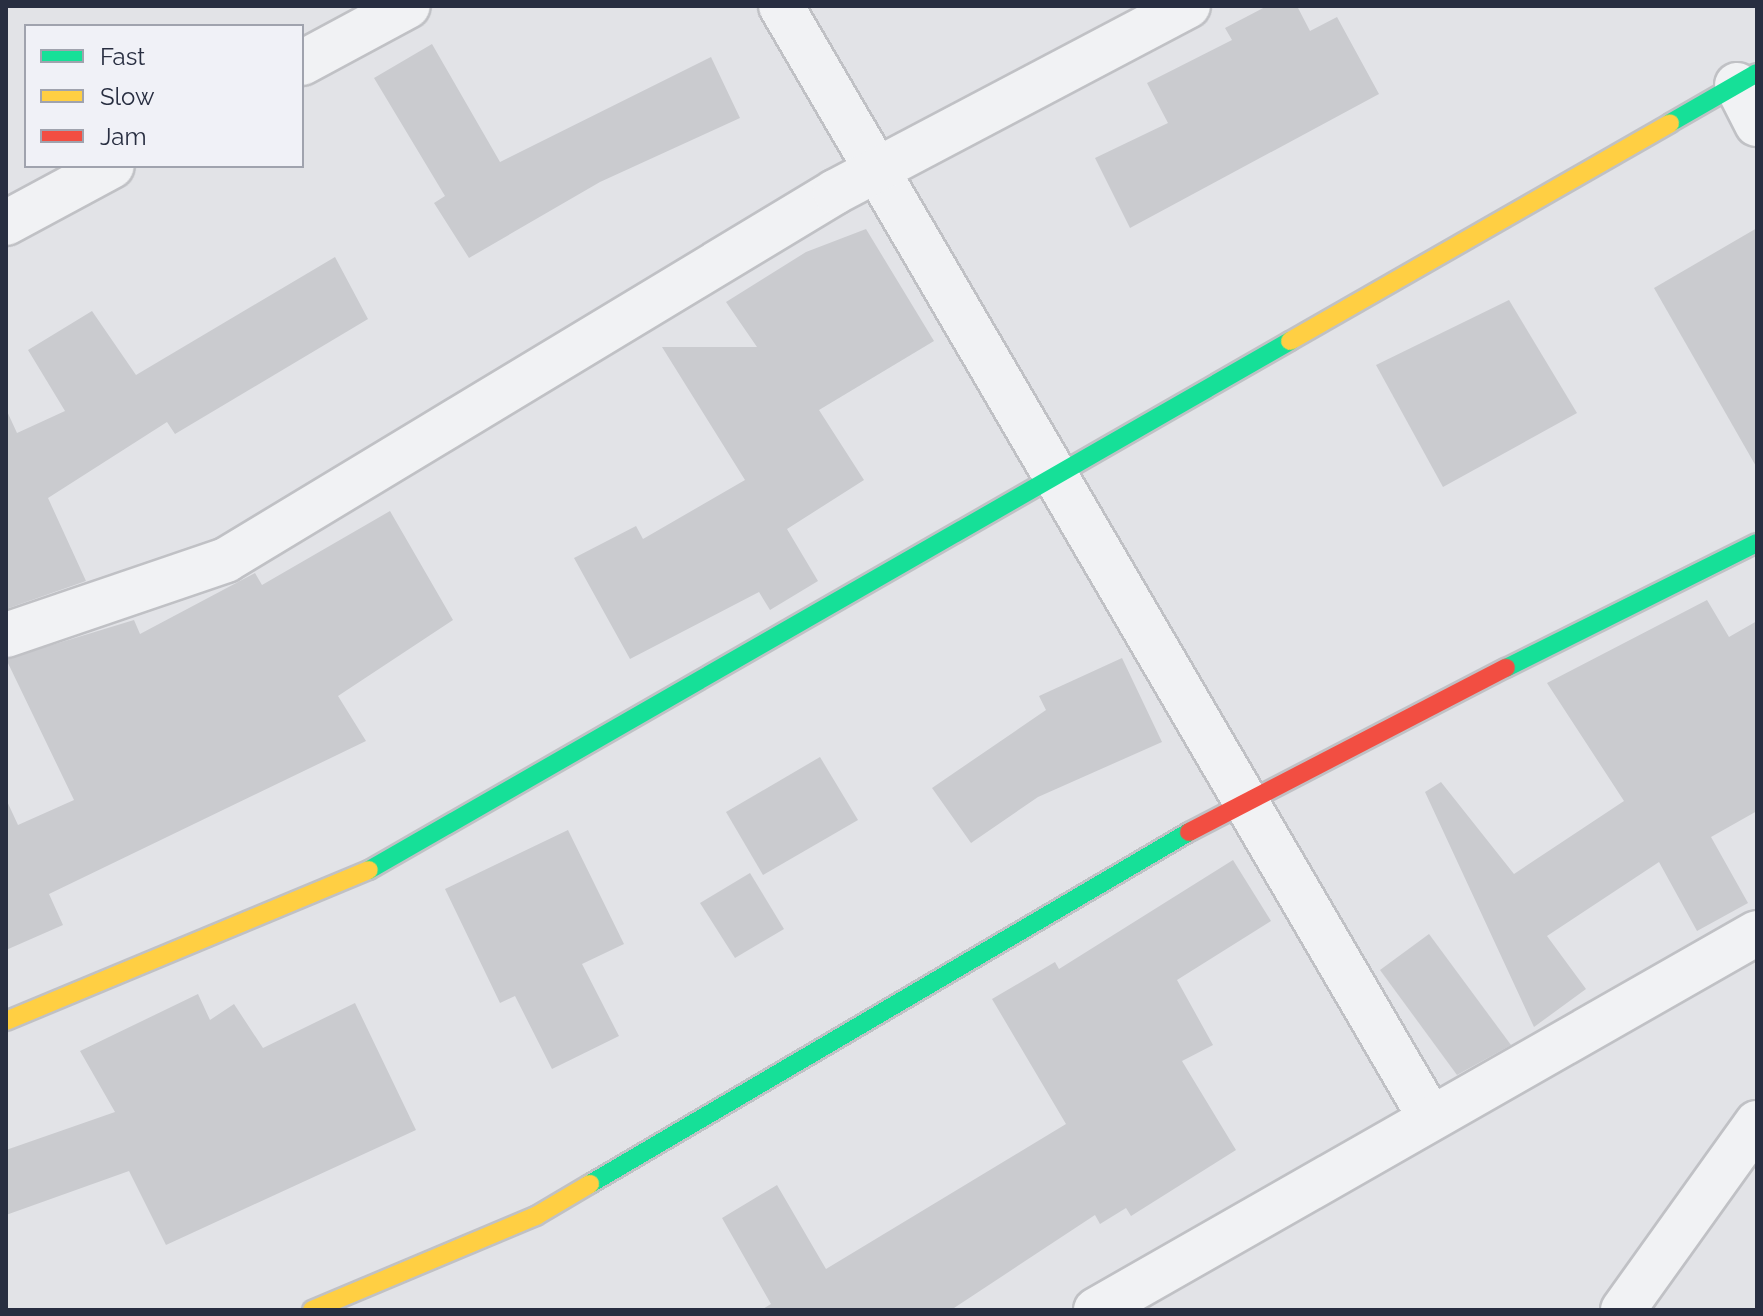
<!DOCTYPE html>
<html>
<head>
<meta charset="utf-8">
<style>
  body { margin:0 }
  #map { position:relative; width:1763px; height:1316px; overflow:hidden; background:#e2e3e7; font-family:Raleway,sans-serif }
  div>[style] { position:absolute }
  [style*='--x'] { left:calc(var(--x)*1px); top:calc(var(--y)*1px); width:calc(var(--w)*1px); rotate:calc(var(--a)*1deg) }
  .building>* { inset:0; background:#cacbcf }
  .roads { filter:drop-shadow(2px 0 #c0c1c5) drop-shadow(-2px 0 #c0c1c5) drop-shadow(0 2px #c0c1c5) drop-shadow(0 -2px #c0c1c5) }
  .street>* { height:44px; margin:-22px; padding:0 22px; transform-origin:22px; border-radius:22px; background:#f1f2f4 }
  .fast>* { height:18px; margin:-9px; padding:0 9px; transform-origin:9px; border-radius:9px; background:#16e098 }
  .slow>* { height:18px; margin:-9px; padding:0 9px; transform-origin:9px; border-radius:9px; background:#ffcf43 }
  .jam>* { height:18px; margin:-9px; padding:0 9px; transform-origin:9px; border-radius:9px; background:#f24e42 }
  span { translate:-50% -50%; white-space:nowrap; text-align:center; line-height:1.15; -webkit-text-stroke:8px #f0f1f7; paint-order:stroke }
  .frame { position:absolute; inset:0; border:8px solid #282e41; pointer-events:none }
  .legend { position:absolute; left:24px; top:24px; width:280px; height:144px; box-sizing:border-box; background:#f0f1f7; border:2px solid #a0a3ae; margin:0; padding:10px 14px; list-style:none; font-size:24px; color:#282e41 }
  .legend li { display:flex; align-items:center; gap:16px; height:40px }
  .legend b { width:40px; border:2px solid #a0a3ae }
</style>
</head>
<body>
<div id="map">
  <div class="building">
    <div style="clip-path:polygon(1267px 6px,1297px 6px,1310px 31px,1337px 17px,1379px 94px,1130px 228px,1095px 158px,1168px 123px,1147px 83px,1232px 40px,1225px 28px)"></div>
    <div style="clip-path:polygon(432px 44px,500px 162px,711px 57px,740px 118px,600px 182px,469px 258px,434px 203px,445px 196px,374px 78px)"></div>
    <div style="clip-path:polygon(1757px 228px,1757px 468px,1654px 288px)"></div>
    <div style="clip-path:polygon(866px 229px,934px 341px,819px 410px,864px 480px,787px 529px,818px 581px,770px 610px,759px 592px,630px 659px,574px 558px,636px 526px,643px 539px,745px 480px,662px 347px,757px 347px,726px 302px,806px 252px)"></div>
    <div style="clip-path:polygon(335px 257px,368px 319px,175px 434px,167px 422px,48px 498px,86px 581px,6px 609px,6px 409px,17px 433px,65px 411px,28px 350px,92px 311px,136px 375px)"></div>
    <div style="clip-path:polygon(1509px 300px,1577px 413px,1443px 487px,1376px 365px)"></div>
    <div style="clip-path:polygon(390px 511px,453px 620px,338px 696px,366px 741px,49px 894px,63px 925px,6px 950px,6px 799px,18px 825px,74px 800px,6px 659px,134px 620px,140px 634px,255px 573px,262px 585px)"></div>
    <div style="clip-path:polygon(1707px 600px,1729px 637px,1757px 621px,1757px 811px,1711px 837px,1748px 903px,1697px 931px,1659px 862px,1547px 936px,1586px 989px,1534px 1027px,1425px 792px,1441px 782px,1514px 874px,1624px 801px,1547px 683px)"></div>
    <div style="clip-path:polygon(1122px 658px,1162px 742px,1038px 797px,971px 843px,932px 788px,1046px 710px,1039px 696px)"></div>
    <div style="clip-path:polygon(820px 757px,858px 820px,763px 875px,726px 812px)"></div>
    <div style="clip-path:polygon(568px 830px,624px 944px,582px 964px,619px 1036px,552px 1069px,515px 996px,500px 1003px,445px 889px)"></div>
    <div style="clip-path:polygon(1233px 860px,1271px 921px,1177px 980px,1213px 1045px,1182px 1061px,1236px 1150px,1131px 1216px,1126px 1208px,1100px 1224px,1095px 1215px,951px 1310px,761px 1310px,771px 1304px,722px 1218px,777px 1185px,826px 1269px,1066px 1124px,992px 999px,1055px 962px,1059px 969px)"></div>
    <div style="clip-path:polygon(750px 873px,784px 929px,735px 958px,700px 903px)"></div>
    <div style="clip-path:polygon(1429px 934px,1511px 1045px,1457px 1075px,1380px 970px)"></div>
    <div style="clip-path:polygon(198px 994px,210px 1020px,234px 1004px,263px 1048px,355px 1003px,416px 1130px,166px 1245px,129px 1171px,6px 1215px,6px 1150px,115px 1112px,80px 1051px)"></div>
  </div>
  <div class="roads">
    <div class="street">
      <div style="--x:781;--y:6;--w:1287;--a:59.71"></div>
      <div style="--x:302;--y:63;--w:120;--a:-28.3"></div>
      <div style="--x:1737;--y:85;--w:44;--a:62.9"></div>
      <div style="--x:6;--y:223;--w:120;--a:-28.3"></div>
      <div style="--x:6;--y:635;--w:232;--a:-18.8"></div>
      <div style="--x:226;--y:560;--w:712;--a:-31.14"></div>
      <div style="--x:835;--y:192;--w:399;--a:-27.8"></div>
      <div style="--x:1096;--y:1310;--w:761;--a:-29.7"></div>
      <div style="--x:1623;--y:1310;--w:230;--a:-54.4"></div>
    </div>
    <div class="fast">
      <div style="--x:1670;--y:123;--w:100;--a:-29.9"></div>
      <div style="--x:1506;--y:668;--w:280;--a:-26.5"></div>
      <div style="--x:369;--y:870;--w:1062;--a:-29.87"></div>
      <div style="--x:590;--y:1184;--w:695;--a:-30.44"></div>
    </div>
    <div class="slow">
      <div style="--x:1290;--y:341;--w:438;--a:-29.8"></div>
      <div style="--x:6;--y:1021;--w:393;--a:-22.6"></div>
      <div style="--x:312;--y:1310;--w:243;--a:-22.8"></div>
      <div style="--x:536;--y:1216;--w:63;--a:-30.7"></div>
    </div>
    <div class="jam">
      <div style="--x:1189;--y:832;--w:357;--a:-27.4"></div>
    </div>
  </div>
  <div class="frame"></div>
  <ul class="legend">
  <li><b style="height:10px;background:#16e098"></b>Fast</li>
  <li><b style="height:10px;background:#ffcf43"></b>Slow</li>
  <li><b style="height:10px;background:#f24e42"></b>Jam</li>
  </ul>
</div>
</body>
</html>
